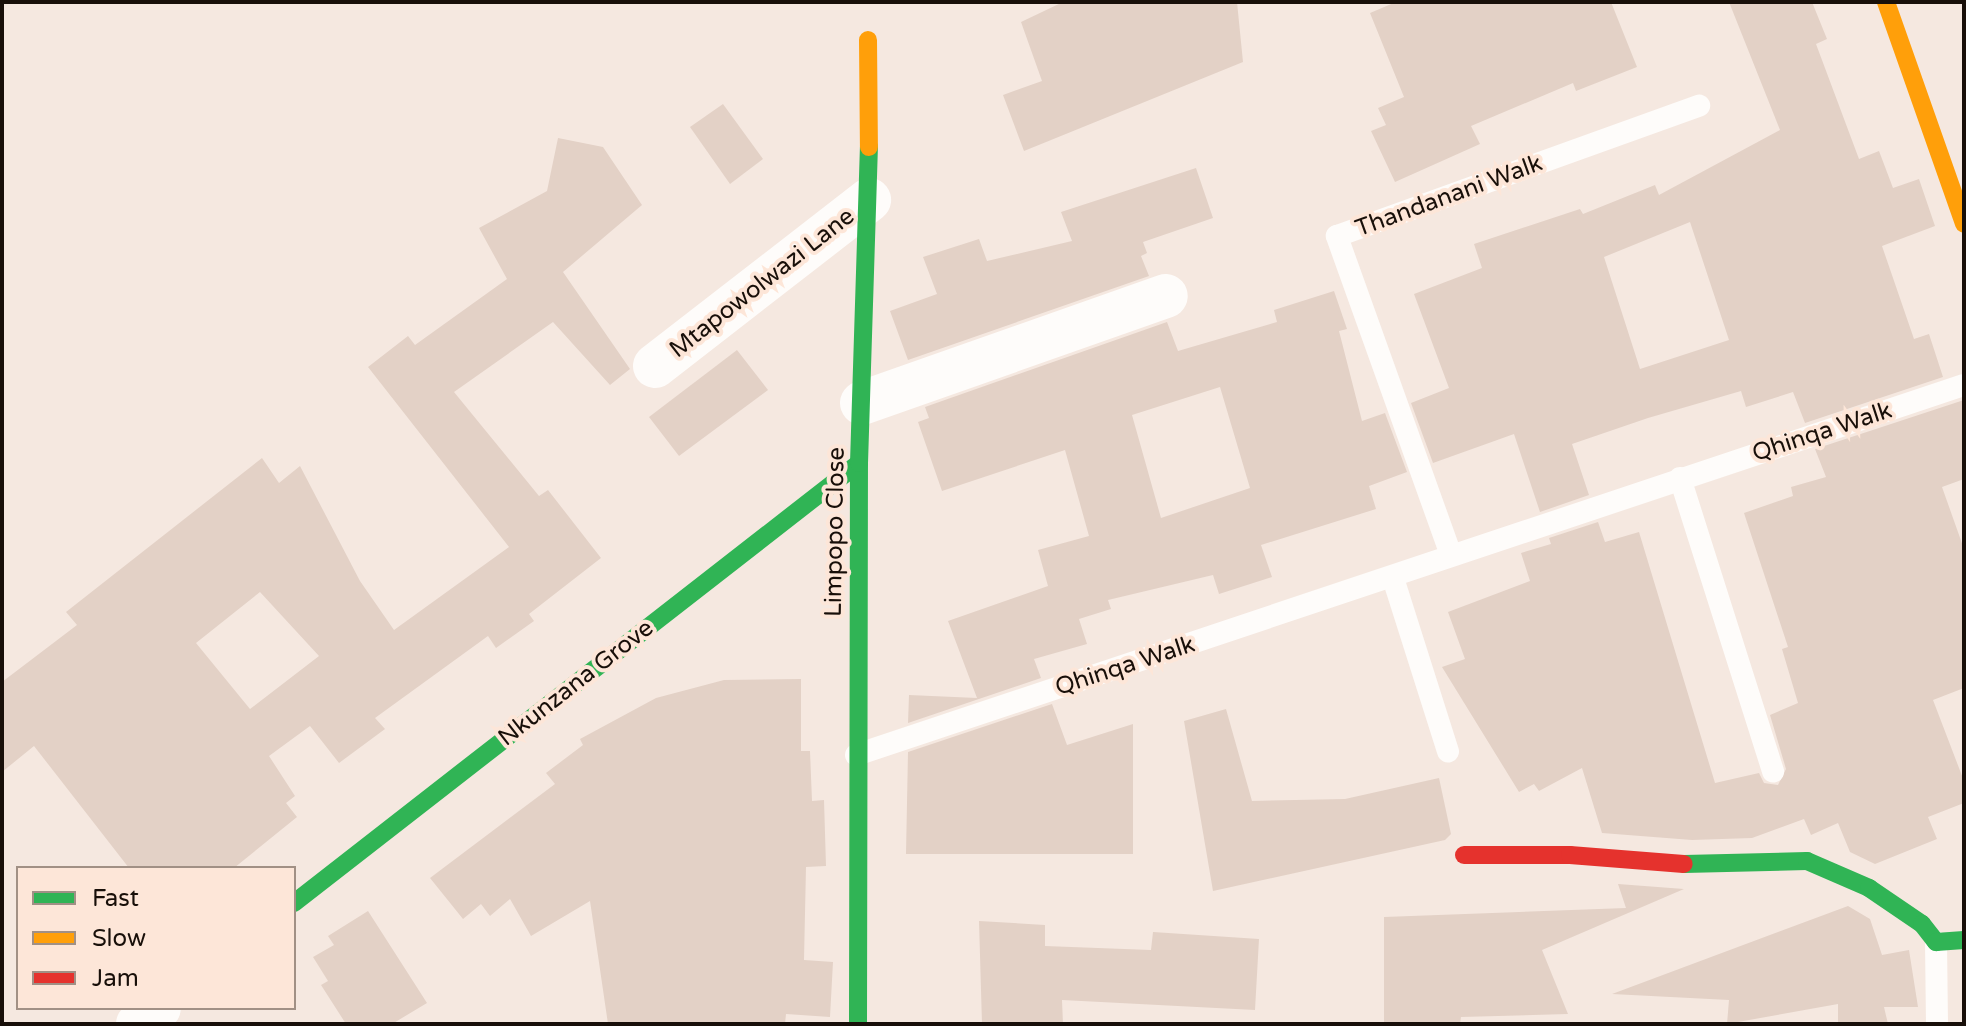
<!DOCTYPE html>
<html>
<head>
<meta charset="utf-8">
<style>
  body { margin:0 }
  #map { position:relative; width:1966px; height:1026px; overflow:hidden; background:#f5e8e0; font-family:"Varela Round",sans-serif }
  div>[style] { position:absolute }
  [style*='--x'] { left:calc(var(--x)*1px); top:calc(var(--y)*1px); width:calc(var(--w)*1px); rotate:calc(var(--a)*1deg) }
  .building>* { inset:0; background:#e3d1c6 }
  .lane>* { height:22px; margin:-11px; padding:0 11px; transform-origin:11px; border-radius:11px; background:#fefcfa }
  .street>* { height:44px; margin:-22px; padding:0 22px; transform-origin:22px; border-radius:22px; background:#fefcfa }
  .fast>* { height:18px; margin:-9px; padding:0 9px; transform-origin:9px; border-radius:9px; background:#30b455 }
  .slow>* { height:18px; margin:-9px; padding:0 9px; transform-origin:9px; border-radius:9px; background:#ff9f0a }
  .jam>* { height:18px; margin:-9px; padding:0 9px; transform-origin:9px; border-radius:9px; background:#e5322d }
  span { translate:-50% -50%; white-space:nowrap; text-align:center; line-height:1.15; -webkit-text-stroke:8px #fde6d8; paint-order:stroke }
  .street-label { font-size:24px; color:#180f09 }
  .frame { position:absolute; inset:0; border:4px solid #180f09; pointer-events:none }
  .legend { position:absolute; left:16px; top:866px; width:280px; height:144px; box-sizing:border-box; background:#fde6d8; border:2px solid #a19085; margin:0; padding:10px 14px; list-style:none; font-size:24px; color:#180f09 }
  .legend li { display:flex; align-items:center; gap:16px; height:40px }
  .legend b { width:40px; border:2px solid #a19085 }
</style>
</head>
<body>
<div id="map">
  <div class="building">
    <div style="clip-path:polygon(1063px 2px,1237px 2px,1243px 62px,1024px 151px,1003px 95px,1042px 81px,1021px 22px)"></div>
    <div style="clip-path:polygon(1396px 2px,1611px 2px,1637px 67px,1576px 91px,1573px 83px,1471px 126px,1480px 144px,1395px 182px,1371px 131px,1386px 125px,1378px 108px,1404px 97px,1370px 13px)"></div>
    <div style="clip-path:polygon(evenodd,1729px 2px,1812px 2px,1827px 39px,1816px 44px,1859px 159px,1879px 151px,1893px 188px,1919px 179px,1935px 226px,1882px 246px,1914px 339px,1929px 334px,1943px 377px,1805px 423px,1793px 392px,1746px 407px,1741px 391px,1648px 418px,1572px 444px,1589px 495px,1540px 512px,1514px 434px,1433px 463px,1411px 403px,1449px 388px,1414px 294px,1482px 268px,1474px 244px,1580px 209px,1583px 214px,1655px 185px,1659px 195px,1780px 130px,1729px 2px,1690px 222px,1729px 340px,1640px 369px,1604px 257px,1690px 222px)"></div>
    <div style="clip-path:polygon(723px 104px,763px 159px,730px 184px,690px 127px)"></div>
    <div style="clip-path:polygon(evenodd,558px 138px,603px 147px,642px 205px,563px 272px,630px 369px,610px 385px,553px 322px,454px 392px,539px 496px,548px 490px,601px 558px,529px 614px,534px 621px,496px 648px,488px 636px,375px 718px,385px 729px,339px 763px,310px 726px,269px 756px,295px 796px,286px 803px,297px 817px,234px 868px,129px 868px,34px 746px,2px 772px,2px 682px,77px 625px,66px 612px,262px 458px,279px 483px,300px 466px,360px 581px,394px 630px,509px 547px,368px 367px,408px 336px,415px 345px,507px 279px,479px 228px,547px 191px,558px 138px,260px 592px,319px 656px,250px 709px,196px 643px,260px 592px)"></div>
    <div style="clip-path:polygon(1196px 168px,1213px 218px,1143px 242px,1147px 253px,1141px 256px,1149px 276px,908px 360px,890px 311px,937px 294px,923px 257px,979px 239px,987px 261px,1072px 241px,1061px 212px)"></div>
    <div style="clip-path:polygon(evenodd,1334px 291px,1347px 329px,1339px 331px,1362px 421px,1385px 413px,1407px 472px,1369px 486px,1376px 509px,1261px 545px,1272px 577px,1219px 594px,1213px 575px,1108px 600px,1111px 609px,1079px 619px,1087px 644px,1034px 659px,1041px 678px,908px 723px,909px 695px,977px 698px,948px 621px,1048px 586px,1038px 550px,1089px 536px,1065px 450px,942px 491px,918px 422px,929px 418px,925px 407px,1167px 322px,1178px 351px,1277px 322px,1274px 310px,1334px 291px,1220px 387px,1250px 488px,1161px 518px,1132px 415px,1220px 387px)"></div>
    <div style="clip-path:polygon(737px 350px,768px 390px,679px 456px,649px 417px)"></div>
    <div style="clip-path:polygon(1964px 400px,1964px 479px,1942px 487px,1964px 549px,1964px 688px,1933px 700px,1964px 781px,1964px 803px,1928px 817px,1937px 839px,1875px 864px,1850px 852px,1838px 823px,1811px 835px,1804px 819px,1752px 838px,1692px 840px,1602px 833px,1582px 768px,1539px 791px,1534px 784px,1519px 792px,1442px 667px,1465px 659px,1448px 612px,1530px 581px,1521px 553px,1551px 544px,1549px 538px,1598px 522px,1605px 542px,1639px 532px,1715px 783px,1759px 773px,1764px 783px,1778px 785px,1786px 769px,1770px 715px,1798px 703px,1782px 649px,1788px 647px,1744px 513px,1793px 496px,1791px 487px,1826px 477px,1815px 449px)"></div>
    <div style="clip-path:polygon(801px 679px,801px 751px,810px 751px,812px 801px,824px 800px,826px 866px,806px 867px,804px 960px,833px 962px,830px 1017px,786px 1014px,785px 1024px,608px 1024px,590px 901px,531px 936px,510px 899px,490px 916px,481px 904px,463px 919px,430px 878px,555px 784px,546px 773px,583px 745px,580px 739px,656px 698px,724px 680px)"></div>
    <div style="clip-path:polygon(1052px 704px,1067px 745px,1133px 724px,1133px 854px,906px 854px,908px 752px)"></div>
    <div style="clip-path:polygon(1226px 709px,1252px 801px,1345px 799px,1439px 778px,1451px 834px,1445px 840px,1213px 891px,1184px 721px)"></div>
    <div style="clip-path:polygon(1618px 884px,1684px 889px,1542px 950px,1568px 1014px,1461px 1017px,1460px 1024px,1384px 1024px,1384px 917px,1626px 908px)"></div>
    <div style="clip-path:polygon(1848px 906px,1870px 919px,1882px 955px,1909px 950px,1918px 1007px,1884px 1007px,1888px 1024px,1838px 1024px,1838px 1004px,1727px 1024px,1729px 1000px,1612px 994px)"></div>
    <div style="clip-path:polygon(368px 911px,427px 1003px,392px 1024px,346px 1024px,321px 985px,328px 981px,313px 957px,334px 945px,328px 936px)"></div>
    <div style="clip-path:polygon(979px 921px,1045px 925px,1045px 946px,1151px 950px,1153px 932px,1259px 939px,1255px 1010px,1062px 1000px,1063px 1024px,982px 1024px)"></div>
  </div>
  <div class="lane">
    <div style="--x:1680;--y:478;--w:308;--a:72.4"></div>
    <div style="--x:1451;--y:555;--w:339;--a:-109.7"></div>
    <div style="--x:1337;--y:236;--w:385;--a:-19.8"></div>
    <div style="--x:1393;--y:578;--w:182;--a:72.4"></div>
    <div style="--x:856;--y:755;--w:1168;--a:-18.47"></div>
    <div style="--x:1936;--y:942;--w:82;--a:89.3"></div>
  </div>
  <div class="street">
    <div style="--x:655;--y:366;--w:271;--a:-37.8"></div>
    <div style="--x:862;--y:403;--w:322;--a:-19.4"></div>
    <div style="--x:138;--y:1024;--w:26;--a:-37"></div>
  </div>
  <div class="fast">
    <div style="--x:1684;--y:864;--w:123;--a:-1.4"></div>
    <div style="--x:1807;--y:861;--w:68;--a:23.5"></div>
    <div style="--x:1869;--y:888;--w:64;--a:34.2"></div>
    <div style="--x:1922;--y:924;--w:23;--a:52"></div>
    <div style="--x:1936;--y:942;--w:28;--a:-4"></div>
    <div style="--x:294;--y:903;--w:716;--a:-37.91"></div>
    <div style="--x:858;--y:1024;--w:561;--a:-89.9"></div>
    <div style="--x:859;--y:463;--w:316;--a:-88.2"></div>
  </div>
  <div class="slow">
    <div style="--x:1886;--y:2;--w:235;--a:70.6"></div>
    <div style="--x:868;--y:40;--w:107;--a:89.5"></div>
  </div>
  <div class="jam">
    <div style="--x:1464;--y:855;--w:106;--a:0"></div>
    <div style="--x:1570;--y:855;--w:114;--a:4.5"></div>
  </div>
  <div class="street-label">
    <span style="left:1449px;top:196px;rotate:-20deg">Thandanani Walk</span>
    <span style="left:762px;top:283px;rotate:-38deg">Mtapowolwazi Lane</span>
    <span style="left:1822px;top:432px;rotate:-18deg">Qhinqa Walk</span>
    <span style="left:835px;top:532px;rotate:-89deg">Limpopo Close</span>
    <span style="left:1125px;top:666px;rotate:-18deg">Qhinqa Walk</span>
    <span style="left:576px;top:683px;rotate:-38deg">Nkunzana Grove</span>
  </div>
  <div class="frame"></div>
  <ul class="legend">
  <li><b style="height:10px;background:#30b455"></b>Fast</li>
  <li><b style="height:10px;background:#ff9f0a"></b>Slow</li>
  <li><b style="height:10px;background:#e5322d"></b>Jam</li>
  </ul>
</div>
</body>
</html>
